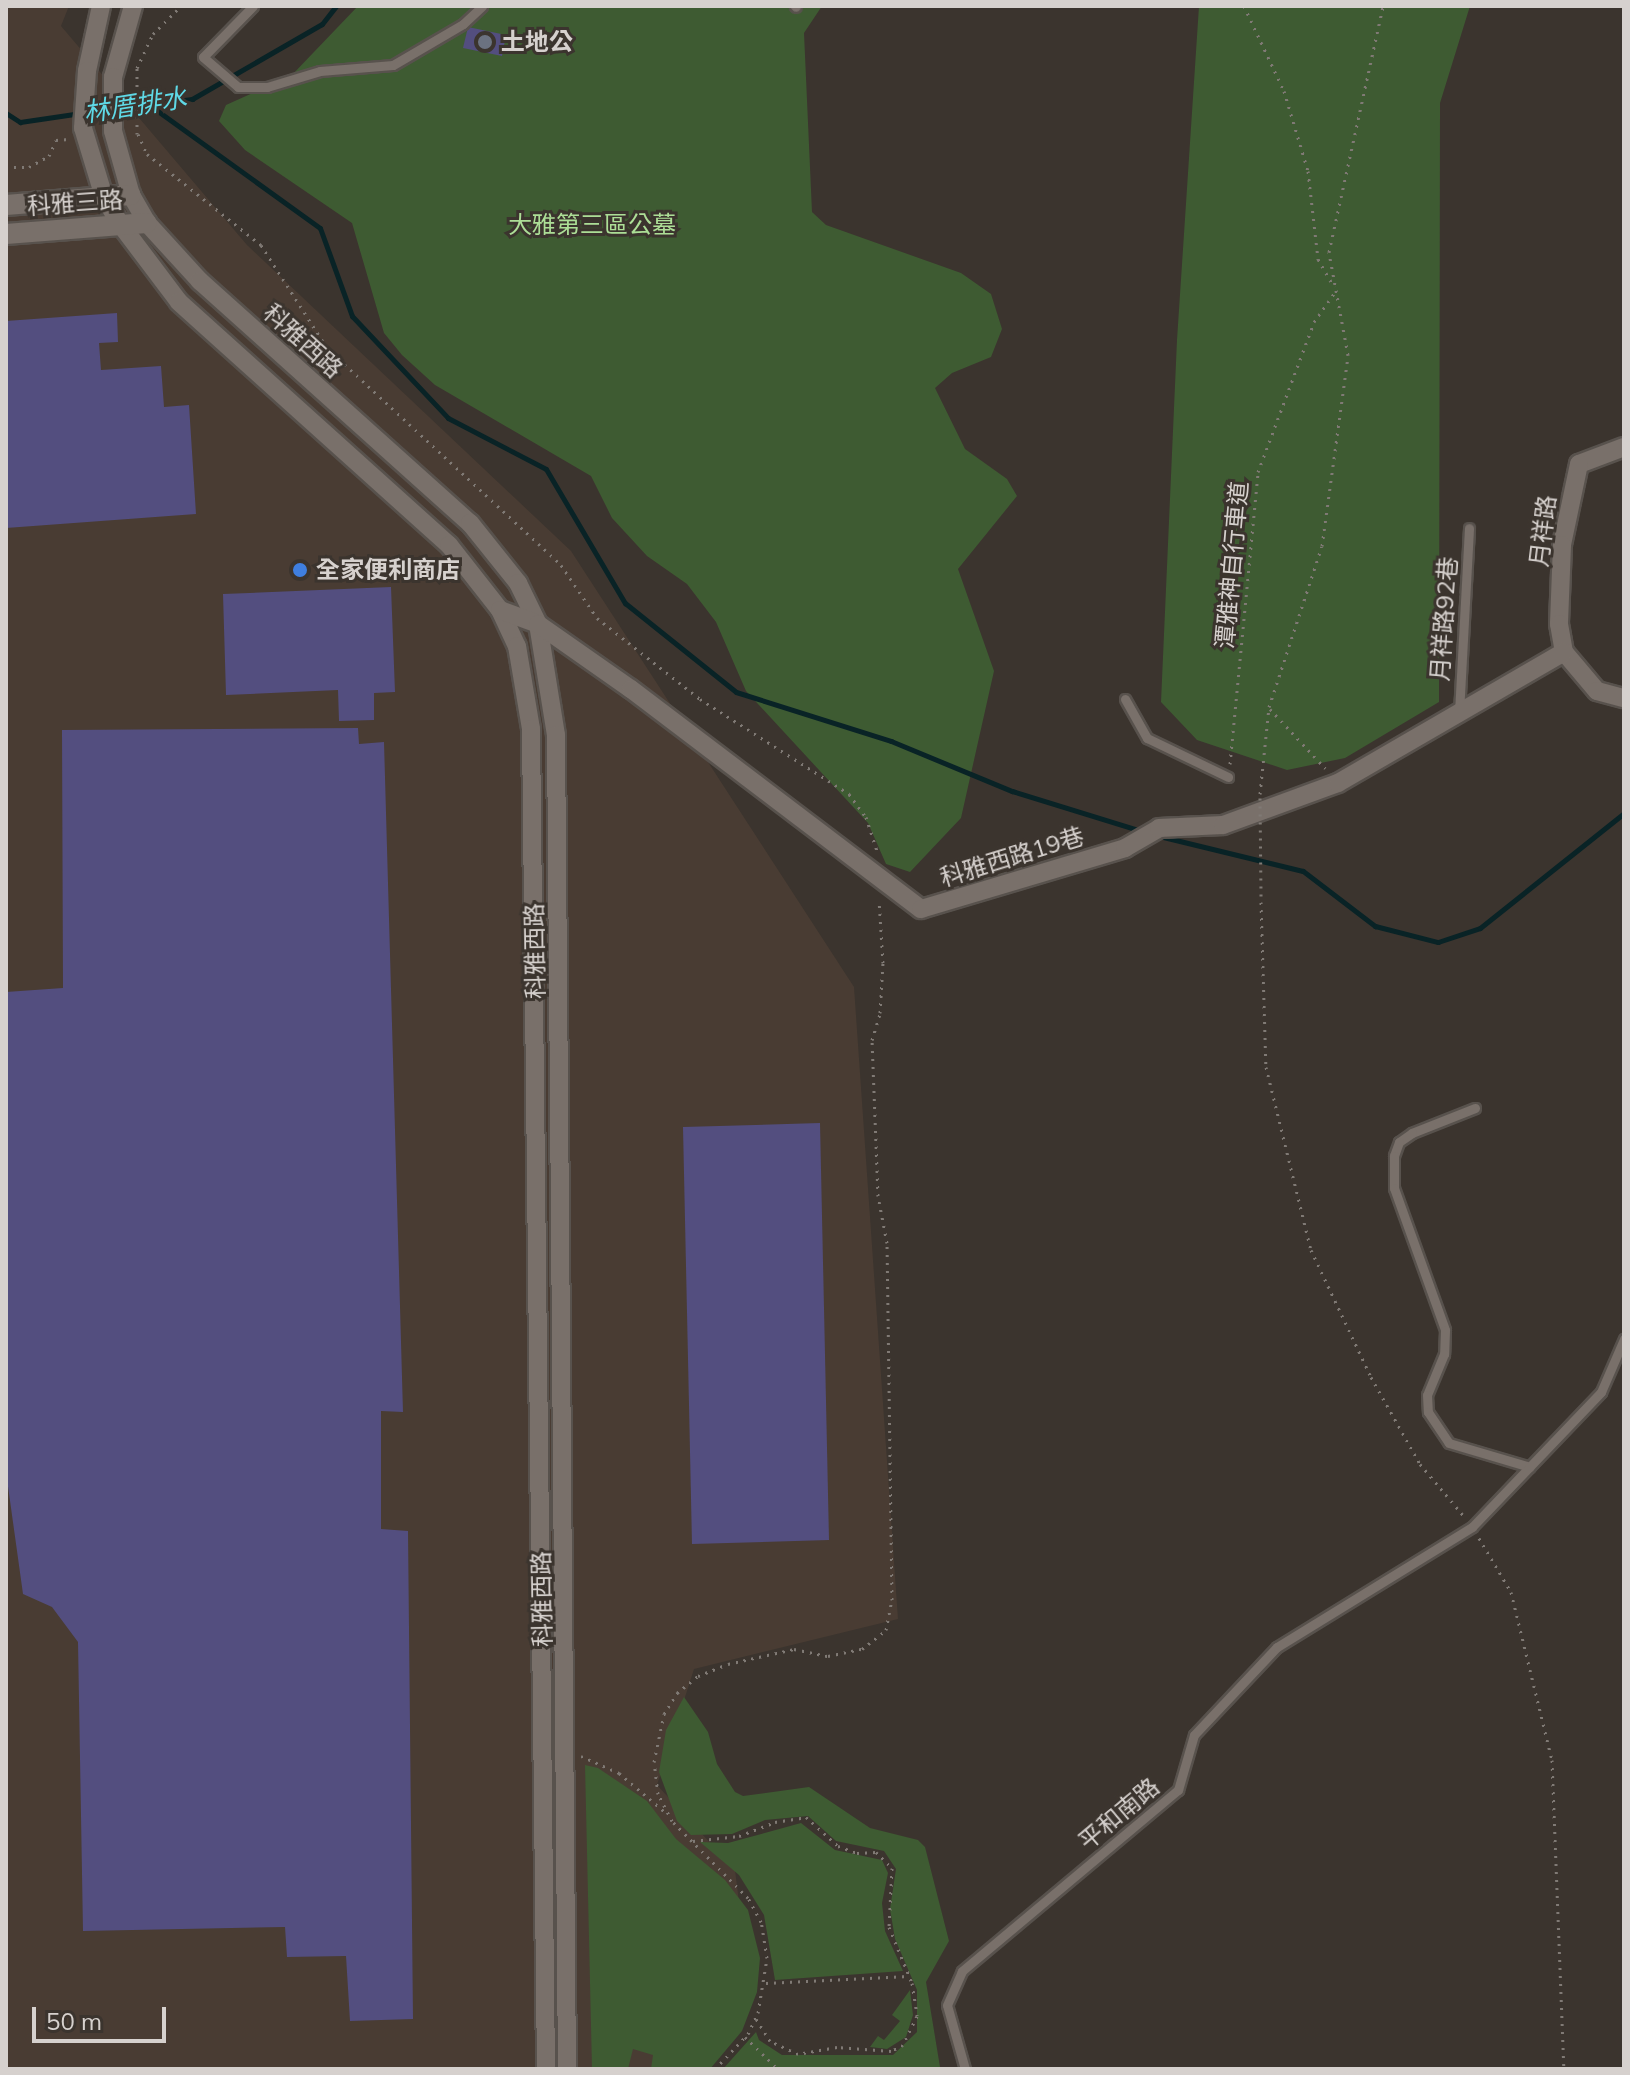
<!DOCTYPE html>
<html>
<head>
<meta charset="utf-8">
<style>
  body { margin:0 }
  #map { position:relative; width:1630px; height:2075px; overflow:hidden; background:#3b342e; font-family:Mulish,"Noto Sans TC",sans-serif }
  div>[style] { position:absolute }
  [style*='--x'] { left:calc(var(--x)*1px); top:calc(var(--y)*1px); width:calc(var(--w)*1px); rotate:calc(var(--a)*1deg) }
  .built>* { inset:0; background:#493c33 }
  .green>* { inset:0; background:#3e5b32 }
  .stream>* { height:5px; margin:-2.5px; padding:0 2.5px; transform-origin:2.5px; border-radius:2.5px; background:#092326 }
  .building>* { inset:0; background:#534e7f }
  .path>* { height:3px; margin-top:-1.5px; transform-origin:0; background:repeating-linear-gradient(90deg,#807a75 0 2px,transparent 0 8px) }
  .roads { filter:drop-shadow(2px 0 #58524d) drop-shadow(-2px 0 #58524d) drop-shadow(0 2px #58524d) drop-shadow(0 -2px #58524d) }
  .lane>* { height:9px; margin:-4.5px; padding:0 4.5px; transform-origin:4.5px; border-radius:4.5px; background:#79706a }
  .street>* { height:18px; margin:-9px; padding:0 9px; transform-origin:9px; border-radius:9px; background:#79706a }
  .secondary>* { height:20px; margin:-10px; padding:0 10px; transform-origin:10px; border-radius:10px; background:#79706a }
  .path-bridge>* { height:3px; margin-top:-1.5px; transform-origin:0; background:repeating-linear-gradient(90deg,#807a75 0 2px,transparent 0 8px) }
  .dots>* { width:22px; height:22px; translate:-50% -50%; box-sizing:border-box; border:4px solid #3b342e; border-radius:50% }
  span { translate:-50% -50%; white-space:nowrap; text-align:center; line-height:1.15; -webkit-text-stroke:6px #3b342e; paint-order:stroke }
  .poi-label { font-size:24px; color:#d6d1ce; font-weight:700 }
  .left { translate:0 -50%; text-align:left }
  .street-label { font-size:24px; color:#d6d1ce }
  .park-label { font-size:24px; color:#acde96 }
  .water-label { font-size:26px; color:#5fd9e6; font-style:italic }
  .frame { position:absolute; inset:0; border:8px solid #d6d1ce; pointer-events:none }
  .scale { position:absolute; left:32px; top:2007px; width:134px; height:36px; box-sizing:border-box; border:4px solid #d6d1ce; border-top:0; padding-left:10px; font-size:24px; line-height:28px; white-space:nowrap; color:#d6d1ce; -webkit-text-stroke:6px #3b342e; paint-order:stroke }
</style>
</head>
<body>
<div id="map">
  <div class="built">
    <div style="clip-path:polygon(6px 6px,69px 6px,61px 26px,247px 245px,571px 551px,854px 987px,898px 1619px,694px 1669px,657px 1785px,735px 1870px,748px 1974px,684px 2069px,6px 2069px)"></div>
  </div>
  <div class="green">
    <div style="clip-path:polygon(358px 6px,822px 6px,804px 33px,812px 212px,826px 225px,961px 273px,991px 294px,1002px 329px,991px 357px,952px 373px,935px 388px,965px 449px,1007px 479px,1017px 496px,958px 569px,994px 671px,961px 818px,910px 872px,886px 864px,868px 823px,746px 691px,716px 622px,687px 584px,647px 556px,612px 518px,591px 476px,435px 385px,402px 355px,384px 333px,352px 223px,245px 150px,219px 121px,226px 105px,291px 76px)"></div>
    <div style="clip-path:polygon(1199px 6px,1470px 6px,1440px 103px,1439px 702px,1345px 758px,1287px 770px,1197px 740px,1161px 702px,1177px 340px)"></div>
    <div style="clip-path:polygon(684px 1697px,708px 1732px,717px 1764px,735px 1792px,743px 1796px,809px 1787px,870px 1828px,918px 1840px,925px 1847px,949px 1941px,926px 1982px,940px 2067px,723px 2069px,756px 2032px,759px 2040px,782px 2055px,893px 2055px,917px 2032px,917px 1990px,895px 1939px,890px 1909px,896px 1869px,884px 1851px,836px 1841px,808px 1816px,765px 1820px,732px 1834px,691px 1835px,677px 1821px,659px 1772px,666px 1730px)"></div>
    <div style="clip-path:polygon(585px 1765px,598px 1768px,647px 1801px,676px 1839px,725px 1880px,748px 1910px,760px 1958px,757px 1992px,742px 2031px,710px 2069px,651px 2069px,653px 2055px,633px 2049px,628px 2069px,592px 2069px)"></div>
    <div style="clip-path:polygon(801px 1823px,835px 1850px,882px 1860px,888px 1873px,882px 1903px,885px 1931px,903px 1971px,775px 1980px,764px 1915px,739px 1875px,700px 1842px,728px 1843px)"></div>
    <div style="clip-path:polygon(910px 1990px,913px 2015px,906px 2037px,887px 2049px,870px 2047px,878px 2036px,884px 2040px,900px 2021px,892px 2015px)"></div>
  </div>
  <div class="stream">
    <div style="--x:148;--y:104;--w:212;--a:35.8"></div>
    <div style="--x:320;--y:228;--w:94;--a:70"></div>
    <div style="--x:352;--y:316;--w:140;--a:46.7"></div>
    <div style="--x:448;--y:418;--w:110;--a:27.5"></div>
    <div style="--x:546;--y:469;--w:156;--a:59.5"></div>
    <div style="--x:625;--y:603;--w:142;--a:38.7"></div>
    <div style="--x:736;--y:692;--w:163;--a:17.5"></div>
    <div style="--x:891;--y:741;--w:131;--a:22.5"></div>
    <div style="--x:1012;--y:791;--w:135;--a:17.2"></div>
    <div style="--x:118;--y:108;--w:75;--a:-6.9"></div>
    <div style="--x:192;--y:99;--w:150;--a:-30"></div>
    <div style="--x:322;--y:24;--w:23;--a:-52"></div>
    <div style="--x:6;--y:113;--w:17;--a:33"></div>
    <div style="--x:20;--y:122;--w:89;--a:-8.4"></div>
    <div style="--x:1155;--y:835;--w:152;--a:13.7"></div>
    <div style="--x:1303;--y:871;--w:91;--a:37.4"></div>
    <div style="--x:1375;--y:926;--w:65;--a:14.3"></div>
    <div style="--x:1438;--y:942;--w:44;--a:-18.4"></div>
    <div style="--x:1480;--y:928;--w:184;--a:-38.6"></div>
  </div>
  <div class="building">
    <div style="clip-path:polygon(468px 27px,506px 35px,502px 56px,463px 48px)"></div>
    <div style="clip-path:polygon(117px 313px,118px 342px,99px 343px,101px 370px,161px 366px,164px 407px,189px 405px,196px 514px,6px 528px,6px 321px)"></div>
    <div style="clip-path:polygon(391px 587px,395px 692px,374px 693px,374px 720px,339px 721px,338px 690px,226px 695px,223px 594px)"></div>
    <div style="clip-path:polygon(358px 728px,359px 744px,384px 742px,403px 1412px,381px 1411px,381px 1529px,408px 1531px,413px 2019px,350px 2021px,346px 1956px,287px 1957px,285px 1927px,83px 1931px,78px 1642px,52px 1607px,23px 1594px,6px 1472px,6px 992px,63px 988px,62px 730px)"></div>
    <div style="clip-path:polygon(820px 1123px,829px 1540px,692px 1544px,683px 1127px)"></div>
  </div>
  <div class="path">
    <div style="--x:1244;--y:6;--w:94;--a:64.8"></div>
    <div style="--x:1284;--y:91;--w:84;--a:73.3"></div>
    <div style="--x:1308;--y:171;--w:89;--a:83.5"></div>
    <div style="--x:1318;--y:259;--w:32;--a:60"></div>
    <div style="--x:137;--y:134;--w:66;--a:-90"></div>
    <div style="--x:137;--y:68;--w:38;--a:-65"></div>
    <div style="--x:153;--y:34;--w:40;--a:-45"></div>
    <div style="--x:138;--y:134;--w:22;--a:66"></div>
    <div style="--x:147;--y:154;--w:146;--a:38.6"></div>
    <div style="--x:261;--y:245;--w:122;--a:57.3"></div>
    <div style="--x:327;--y:348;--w:319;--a:42.8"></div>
    <div style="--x:561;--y:565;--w:64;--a:55.8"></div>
    <div style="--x:597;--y:618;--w:131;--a:38.2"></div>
    <div style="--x:700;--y:699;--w:177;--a:32.5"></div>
    <div style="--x:849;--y:794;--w:29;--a:54"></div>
    <div style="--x:866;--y:817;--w:38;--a:72"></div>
    <div style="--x:6;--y:167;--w:23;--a:0"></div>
    <div style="--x:29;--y:167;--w:23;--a:-29"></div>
    <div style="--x:49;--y:156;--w:17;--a:-66"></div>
    <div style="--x:56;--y:140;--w:13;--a:-4"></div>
    <div style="--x:1270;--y:709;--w:81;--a:47"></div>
    <div style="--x:1230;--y:764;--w:293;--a:-84.5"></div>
    <div style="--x:1258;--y:472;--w:160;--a:-69.5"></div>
    <div style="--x:1314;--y:322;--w:39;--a:-55"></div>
    <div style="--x:1260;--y:794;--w:87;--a:-84.1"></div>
    <div style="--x:1269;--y:707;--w:169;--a:-71.8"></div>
    <div style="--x:1322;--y:546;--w:193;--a:-82.2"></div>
    <div style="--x:1348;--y:355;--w:105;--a:-100.5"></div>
    <div style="--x:1329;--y:252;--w:252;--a:-77.6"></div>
    <div style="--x:1261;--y:902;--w:165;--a:88.3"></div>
    <div style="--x:1266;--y:1067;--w:188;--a:76.2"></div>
    <div style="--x:1311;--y:1250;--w:140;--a:64.7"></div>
    <div style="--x:1371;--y:1377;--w:100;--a:60.6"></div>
    <div style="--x:1420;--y:1464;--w:67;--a:49.9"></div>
    <div style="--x:1479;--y:1538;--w:63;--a:59.3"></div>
    <div style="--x:1511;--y:1592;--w:173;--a:76.3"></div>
    <div style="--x:1552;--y:1760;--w:309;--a:87.8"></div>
    <div style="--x:581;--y:1756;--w:42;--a:24.1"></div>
    <div style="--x:619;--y:1773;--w:62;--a:40.4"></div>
    <div style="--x:693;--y:1841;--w:46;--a:-6.2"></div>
    <div style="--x:739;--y:1836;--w:39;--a:-21"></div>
    <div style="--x:775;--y:1822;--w:31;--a:-9"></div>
    <div style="--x:806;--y:1817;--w:43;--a:42.2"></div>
    <div style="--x:838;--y:1846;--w:20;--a:20"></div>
    <div style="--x:857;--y:1853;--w:19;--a:-3"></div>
    <div style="--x:876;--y:1852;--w:23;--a:45"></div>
    <div style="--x:892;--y:1868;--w:59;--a:92.9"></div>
    <div style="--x:889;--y:1927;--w:61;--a:67.7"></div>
    <div style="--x:912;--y:1983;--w:33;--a:81"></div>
    <div style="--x:917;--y:2016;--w:32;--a:116"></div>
    <div style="--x:903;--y:2045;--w:13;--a:153"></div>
    <div style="--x:891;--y:2051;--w:54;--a:-175.8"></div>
    <div style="--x:837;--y:2047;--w:40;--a:170"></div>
    <div style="--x:798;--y:2054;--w:31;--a:-155"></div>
    <div style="--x:770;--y:2041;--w:26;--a:-122"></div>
    <div style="--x:766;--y:1983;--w:143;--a:-2.8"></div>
    <div style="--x:745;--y:2037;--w:46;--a:44.1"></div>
    <div style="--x:715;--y:2069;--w:48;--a:-46.7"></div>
    <div style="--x:748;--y:2034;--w:23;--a:-65"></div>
    <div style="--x:758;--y:2013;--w:56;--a:-80.7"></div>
    <div style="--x:767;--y:1958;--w:36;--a:-99"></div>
    <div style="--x:761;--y:1922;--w:27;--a:-118"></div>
    <div style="--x:748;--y:1898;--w:108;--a:-134.6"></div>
    <div style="--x:672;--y:1821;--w:30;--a:-117"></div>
    <div style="--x:658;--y:1794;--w:32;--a:-97"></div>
    <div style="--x:654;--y:1762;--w:49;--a:-78.2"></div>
    <div style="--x:664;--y:1714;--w:25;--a:-58"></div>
    <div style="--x:677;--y:1693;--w:27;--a:-39"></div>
    <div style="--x:698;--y:1676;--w:32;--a:-22"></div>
    <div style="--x:728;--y:1664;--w:68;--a:-12.8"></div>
    <div style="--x:794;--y:1649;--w:35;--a:12"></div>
    <div style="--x:828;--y:1656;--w:35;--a:-12"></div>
    <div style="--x:862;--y:1649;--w:31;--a:-38"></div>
    <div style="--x:886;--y:1630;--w:31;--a:-79"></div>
    <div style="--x:892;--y:1600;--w:357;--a:-90.8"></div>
    <div style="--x:887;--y:1243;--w:48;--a:-100.8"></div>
    <div style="--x:878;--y:1196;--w:156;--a:-92.2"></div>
    <div style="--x:872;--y:1040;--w:28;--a:-73"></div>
    <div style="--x:880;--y:1013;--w:50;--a:-86.6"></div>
    <div style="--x:883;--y:963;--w:63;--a:-93.6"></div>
  </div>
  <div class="roads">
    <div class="lane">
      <div style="--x:253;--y:6;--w:71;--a:134.4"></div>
      <div style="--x:203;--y:57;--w:46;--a:40.6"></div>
      <div style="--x:238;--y:87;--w:29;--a:0"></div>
      <div style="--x:267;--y:87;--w:55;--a:-16.8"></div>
      <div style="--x:320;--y:71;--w:73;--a:-4.7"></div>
      <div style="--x:393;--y:65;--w:81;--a:-30.4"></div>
      <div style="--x:463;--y:24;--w:26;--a:-43"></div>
      <div style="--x:795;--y:6;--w:1;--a:45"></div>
      <div style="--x:1125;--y:699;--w:45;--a:60.6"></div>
      <div style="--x:1147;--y:738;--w:90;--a:25.7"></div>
      <div style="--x:1459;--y:713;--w:185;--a:-86.9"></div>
      <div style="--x:1475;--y:1108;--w:68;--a:158.4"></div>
      <div style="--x:1412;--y:1133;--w:16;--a:145"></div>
      <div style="--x:1399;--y:1142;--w:15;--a:110"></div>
      <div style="--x:1394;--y:1156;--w:32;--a:90"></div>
      <div style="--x:1394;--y:1188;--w:151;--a:70.2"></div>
      <div style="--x:1445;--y:1330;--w:24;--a:92"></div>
      <div style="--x:1444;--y:1354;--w:44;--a:112.5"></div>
      <div style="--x:1427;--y:1395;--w:17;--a:87"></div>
      <div style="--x:1428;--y:1412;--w:37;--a:56"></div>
      <div style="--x:1449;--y:1443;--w:84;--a:16.5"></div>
      <div style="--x:965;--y:2069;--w:66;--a:-105.7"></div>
      <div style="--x:947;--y:2005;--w:37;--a:-66"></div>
      <div style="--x:962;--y:1971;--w:282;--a:-40"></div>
      <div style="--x:1178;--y:1790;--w:57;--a:-73.8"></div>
      <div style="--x:1194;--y:1735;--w:121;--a:-46.7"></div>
      <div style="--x:1277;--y:1647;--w:229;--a:-31.6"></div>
      <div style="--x:1472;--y:1527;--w:187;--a:-46.3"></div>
      <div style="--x:1601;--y:1392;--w:58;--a:-66.5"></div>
    </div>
    <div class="street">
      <div style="--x:101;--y:6;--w:66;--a:102.2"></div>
      <div style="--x:87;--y:71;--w:57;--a:94"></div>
      <div style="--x:83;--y:128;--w:72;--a:73.1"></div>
      <div style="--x:104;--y:197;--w:33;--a:59"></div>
      <div style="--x:121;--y:225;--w:96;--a:53"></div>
      <div style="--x:179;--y:302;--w:363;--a:42"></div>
      <div style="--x:449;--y:545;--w:83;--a:51.9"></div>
      <div style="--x:500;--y:610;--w:40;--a:65"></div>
      <div style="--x:517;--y:646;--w:84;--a:80.4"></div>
      <div style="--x:531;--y:729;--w:1340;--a:89.36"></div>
      <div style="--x:133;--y:6;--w:74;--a:105.7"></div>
      <div style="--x:113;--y:77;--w:54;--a:90"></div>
      <div style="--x:113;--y:131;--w:66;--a:74.3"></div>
      <div style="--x:131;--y:195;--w:32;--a:60"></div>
      <div style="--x:147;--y:223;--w:79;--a:47.6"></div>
      <div style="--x:200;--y:281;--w:363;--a:41.9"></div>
      <div style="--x:470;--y:523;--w:77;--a:51.3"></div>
      <div style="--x:518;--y:583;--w:46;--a:64"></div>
      <div style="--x:538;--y:624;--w:112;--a:80.8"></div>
      <div style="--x:556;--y:735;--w:1334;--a:89.53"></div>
      <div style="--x:1624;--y:447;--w:48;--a:159.3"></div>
      <div style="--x:1579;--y:464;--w:83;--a:101.9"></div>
      <div style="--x:1562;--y:545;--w:79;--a:92.2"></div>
      <div style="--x:1559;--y:624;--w:28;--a:80"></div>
      <div style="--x:1564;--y:652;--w:51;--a:49.8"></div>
      <div style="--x:1597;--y:691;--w:28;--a:15"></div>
      <div style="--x:500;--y:610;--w:40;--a:20.2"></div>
      <div style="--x:538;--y:624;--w:113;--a:35"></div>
      <div style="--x:631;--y:689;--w:364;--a:37.2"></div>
      <div style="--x:921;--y:909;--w:213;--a:-16.6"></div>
      <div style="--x:1125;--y:848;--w:39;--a:-30"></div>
      <div style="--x:1159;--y:828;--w:64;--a:-2.7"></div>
      <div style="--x:1223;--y:825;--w:122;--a:-20.1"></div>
      <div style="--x:1338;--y:783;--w:261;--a:-30.1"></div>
    </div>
    <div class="secondary">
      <div style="--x:6;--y:205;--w:125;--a:-4.6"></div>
      <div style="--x:6;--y:234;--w:141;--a:-4.5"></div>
    </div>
  </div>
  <div class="path-bridge">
    <div style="--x:1260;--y:798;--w:104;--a:89.4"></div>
  </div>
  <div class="dots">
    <div style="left:485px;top:42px;background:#6b7280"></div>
    <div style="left:300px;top:570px;background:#3f7fe0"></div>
  </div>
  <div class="poi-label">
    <span class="left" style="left:501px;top:42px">土地公</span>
    <span class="left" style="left:316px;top:570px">全家便利商店</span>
  </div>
  <div class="street-label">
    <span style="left:75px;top:203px;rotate:-4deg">科雅三路</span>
    <span style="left:303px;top:341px;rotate:42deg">科雅西路</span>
    <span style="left:1543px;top:531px;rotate:-83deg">月祥路</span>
    <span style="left:1232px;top:565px;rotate:-85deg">潭雅神自行車道</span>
    <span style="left:1444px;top:619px;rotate:-86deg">月祥路92巷</span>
    <span style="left:1012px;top:857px;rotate:-17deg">科雅西路19巷</span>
    <span style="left:535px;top:951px;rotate:-91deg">科雅西路</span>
    <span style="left:542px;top:1599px;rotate:-91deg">科雅西路</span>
    <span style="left:1119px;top:1814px;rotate:-40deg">平和南路</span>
  </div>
  <div class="park-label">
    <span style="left:592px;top:225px">大雅第三區公墓</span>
  </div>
  <div class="water-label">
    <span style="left:135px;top:105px;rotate:-9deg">林厝排水</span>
  </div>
  <div class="frame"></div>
  <div class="scale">50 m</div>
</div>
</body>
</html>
